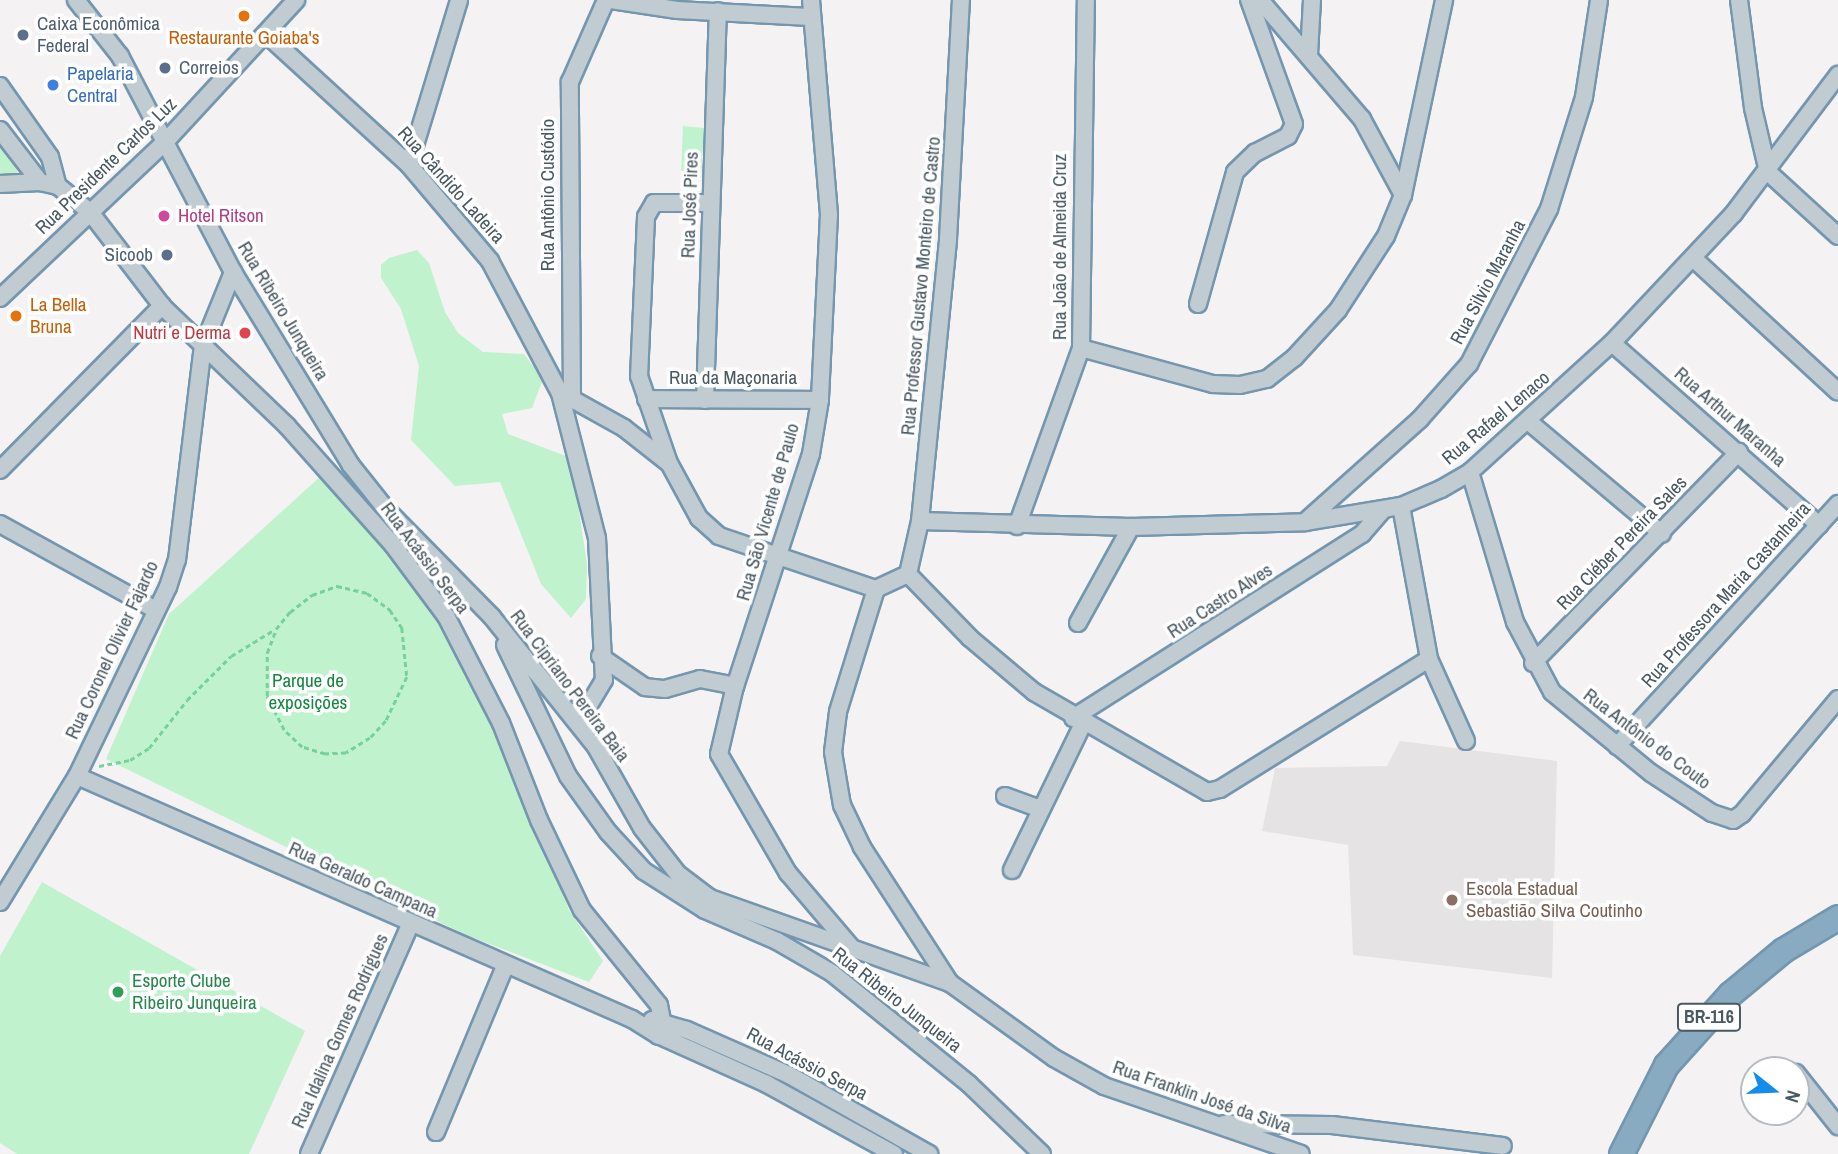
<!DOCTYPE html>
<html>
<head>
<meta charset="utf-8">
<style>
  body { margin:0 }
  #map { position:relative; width:1838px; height:1154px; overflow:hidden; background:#f4f2f2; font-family:"Archivo Narrow",sans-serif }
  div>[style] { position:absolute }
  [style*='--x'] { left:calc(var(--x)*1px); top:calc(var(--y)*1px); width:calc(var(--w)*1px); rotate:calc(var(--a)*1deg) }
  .education>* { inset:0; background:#e5e3e4 }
  .green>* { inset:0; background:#c0f2ce }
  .path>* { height:2.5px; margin-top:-1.25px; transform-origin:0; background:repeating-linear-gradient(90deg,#77d29a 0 5px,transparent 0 8.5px) }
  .roads { filter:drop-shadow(2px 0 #7496ae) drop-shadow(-2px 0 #7496ae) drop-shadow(0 2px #7496ae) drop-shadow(0 -2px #7496ae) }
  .minor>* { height:16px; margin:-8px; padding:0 8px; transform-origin:8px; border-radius:8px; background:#c0cbd2 }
  .highway>* { height:23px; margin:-11.5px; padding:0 11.5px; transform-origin:11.5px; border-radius:11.5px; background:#88abc2 }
  .dots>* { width:19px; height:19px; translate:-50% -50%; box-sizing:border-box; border:4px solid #fff; border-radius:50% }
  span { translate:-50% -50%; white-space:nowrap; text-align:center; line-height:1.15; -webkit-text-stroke:7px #fff; paint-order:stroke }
  .shield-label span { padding:2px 5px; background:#fff; border:2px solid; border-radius:5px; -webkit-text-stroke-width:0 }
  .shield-label { font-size:18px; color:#495861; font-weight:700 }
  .service-label { font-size:19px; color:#4e5e75 }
  .left { translate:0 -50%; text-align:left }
  .right { translate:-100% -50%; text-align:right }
  .food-label { font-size:19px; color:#c56008 }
  .shop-label { font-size:19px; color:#366cbe }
  .street-label { font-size:19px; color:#495861 }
  .hotel-label { font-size:19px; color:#b23c85 }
  .health-label { font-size:19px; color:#be3a42 }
  .park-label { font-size:19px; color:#148740 }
  .education-label { font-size:19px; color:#785e54 }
  .leisure-label { font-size:19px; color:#27864d }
  .north { position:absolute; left:1740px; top:1056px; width:70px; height:70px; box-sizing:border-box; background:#fff; border:2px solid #b6bcc0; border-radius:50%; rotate:108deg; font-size:19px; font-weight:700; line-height:28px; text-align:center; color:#495861 }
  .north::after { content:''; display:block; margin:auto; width:24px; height:32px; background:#138ced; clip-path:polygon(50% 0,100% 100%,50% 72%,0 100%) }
</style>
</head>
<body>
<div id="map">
  <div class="education">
    <div style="clip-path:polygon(1400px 741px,1557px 761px,1552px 978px,1353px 955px,1348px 845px,1262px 831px,1275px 768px,1387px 766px)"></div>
  </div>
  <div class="green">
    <div style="clip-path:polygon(683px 126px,704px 128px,701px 178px,681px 177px)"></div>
    <div style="clip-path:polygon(0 144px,7px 152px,19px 175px,0 175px)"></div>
    <div style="clip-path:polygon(417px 250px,429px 263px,445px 312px,458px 333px,483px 352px,524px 354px,543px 379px,532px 408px,502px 414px,508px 434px,571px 458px,587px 564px,586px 599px,571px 618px,541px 584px,500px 482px,455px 486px,411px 440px,419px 366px,401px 309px,381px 278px,381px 265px,389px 258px)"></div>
    <div style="clip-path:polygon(322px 475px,379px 535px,463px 659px,494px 722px,569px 910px,603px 961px,589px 982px,466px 935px,106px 759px,169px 614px)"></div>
    <div style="clip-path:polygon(42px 882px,305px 1031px,249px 1154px,17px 1154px,0 1143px,0 956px)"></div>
  </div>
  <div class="path">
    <div style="--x:337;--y:586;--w:31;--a:13"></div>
    <div style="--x:367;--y:593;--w:29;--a:36"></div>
    <div style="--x:390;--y:610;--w:22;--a:56"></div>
    <div style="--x:402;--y:628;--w:49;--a:84.2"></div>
    <div style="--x:407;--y:677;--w:49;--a:115.5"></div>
    <div style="--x:386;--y:721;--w:23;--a:133"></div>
    <div style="--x:370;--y:738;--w:28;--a:148"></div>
    <div style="--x:346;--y:753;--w:21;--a:177"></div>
    <div style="--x:325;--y:754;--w:24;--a:-163"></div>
    <div style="--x:302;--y:747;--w:25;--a:-137"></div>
    <div style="--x:284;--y:730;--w:38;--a:-117"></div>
    <div style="--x:267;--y:696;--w:43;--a:-90"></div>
    <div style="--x:267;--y:653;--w:26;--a:-69"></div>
    <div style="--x:276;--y:629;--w:22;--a:-51"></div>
    <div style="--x:290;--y:612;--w:28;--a:-38"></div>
    <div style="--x:312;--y:595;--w:27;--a:-20"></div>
    <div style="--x:99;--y:766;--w:32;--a:-11"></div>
    <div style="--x:130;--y:760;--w:22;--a:-32"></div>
    <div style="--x:149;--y:748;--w:61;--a:-51.6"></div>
    <div style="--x:187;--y:700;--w:62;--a:-45"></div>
    <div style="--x:231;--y:656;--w:50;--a:-31.2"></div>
  </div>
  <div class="roads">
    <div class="minor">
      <div style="--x:76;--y:0;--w:71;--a:51.8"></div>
      <div style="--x:120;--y:56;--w:244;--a:62.4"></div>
      <div style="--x:233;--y:272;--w:225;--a:58.6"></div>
      <div style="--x:350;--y:464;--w:56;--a:51.5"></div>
      <div style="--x:385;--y:508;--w:153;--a:45.5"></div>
      <div style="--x:492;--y:617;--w:166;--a:51.3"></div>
      <div style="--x:596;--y:747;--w:93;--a:60.4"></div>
      <div style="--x:642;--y:828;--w:58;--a:52"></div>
      <div style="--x:678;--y:874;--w:40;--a:37"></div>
      <div style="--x:611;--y:0;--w:67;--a:8.6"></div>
      <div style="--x:677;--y:10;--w:133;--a:3"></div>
      <div style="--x:811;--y:0;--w:215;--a:85.2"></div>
      <div style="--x:829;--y:214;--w:186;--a:92.8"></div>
      <div style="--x:820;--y:400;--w:55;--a:99.5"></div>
      <div style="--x:811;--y:454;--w:244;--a:108.1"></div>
      <div style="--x:735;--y:686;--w:70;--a:103.2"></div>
      <div style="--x:719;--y:754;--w:138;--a:59.9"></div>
      <div style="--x:788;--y:873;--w:97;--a:49.6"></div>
      <div style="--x:1260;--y:0;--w:157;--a:49.4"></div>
      <div style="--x:1362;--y:119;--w:86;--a:61.7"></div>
      <div style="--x:1739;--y:0;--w:109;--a:82.6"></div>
      <div style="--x:1753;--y:108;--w:66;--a:76.8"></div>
      <div style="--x:1768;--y:172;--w:95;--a:42.4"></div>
      <div style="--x:266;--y:34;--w:194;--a:42.5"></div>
      <div style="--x:409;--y:165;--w:126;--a:49.8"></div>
      <div style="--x:490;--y:261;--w:149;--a:62.1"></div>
      <div style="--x:560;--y:393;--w:150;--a:75.7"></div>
      <div style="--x:597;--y:538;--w:142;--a:87.2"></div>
      <div style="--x:604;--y:680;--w:27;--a:121"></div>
      <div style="--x:590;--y:703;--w:22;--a:148"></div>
      <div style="--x:1309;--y:55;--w:55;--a:-86.9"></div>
      <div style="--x:0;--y:86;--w:87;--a:54.8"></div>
      <div style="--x:50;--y:157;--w:30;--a:75"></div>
      <div style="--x:0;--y:130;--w:66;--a:52.4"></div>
      <div style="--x:40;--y:182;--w:18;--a:13"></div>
      <div style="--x:58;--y:186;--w:41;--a:39.1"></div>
      <div style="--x:90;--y:212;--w:118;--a:52.5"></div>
      <div style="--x:162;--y:306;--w:173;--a:43.8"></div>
      <div style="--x:287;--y:426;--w:159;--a:48.3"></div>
      <div style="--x:393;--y:545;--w:89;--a:53.3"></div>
      <div style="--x:446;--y:616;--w:120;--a:62.8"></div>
      <div style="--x:501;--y:723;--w:104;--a:68.6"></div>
      <div style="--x:539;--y:820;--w:100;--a:64.5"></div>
      <div style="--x:582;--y:910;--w:122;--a:51"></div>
      <div style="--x:659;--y:1005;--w:15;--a:79"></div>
      <div style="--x:662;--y:1020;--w:16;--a:105"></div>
      <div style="--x:409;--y:165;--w:172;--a:-73.1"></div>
      <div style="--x:0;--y:184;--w:40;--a:-2.9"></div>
      <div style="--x:710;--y:203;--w:56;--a:180"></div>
      <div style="--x:654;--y:203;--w:16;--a:120"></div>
      <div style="--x:646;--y:217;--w:159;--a:92.5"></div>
      <div style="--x:639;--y:376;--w:92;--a:71"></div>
      <div style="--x:669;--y:463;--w:63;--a:61.4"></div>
      <div style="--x:699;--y:518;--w:27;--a:42"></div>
      <div style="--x:719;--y:536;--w:166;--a:18.7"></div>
      <div style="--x:1693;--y:258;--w:197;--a:42.7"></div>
      <div style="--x:0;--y:298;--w:228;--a:-43.4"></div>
      <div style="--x:166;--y:141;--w:192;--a:-47.3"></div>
      <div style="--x:1198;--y:304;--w:137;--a:-74.3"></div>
      <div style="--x:1235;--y:172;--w:28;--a:-44"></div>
      <div style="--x:1255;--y:153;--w:37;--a:-27"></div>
      <div style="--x:1288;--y:136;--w:13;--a:-63"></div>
      <div style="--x:1294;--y:124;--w:132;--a:-109.9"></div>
      <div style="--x:1612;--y:343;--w:276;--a:41.3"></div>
      <div style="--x:1081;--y:348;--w:137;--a:15.3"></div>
      <div style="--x:1213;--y:384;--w:27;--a:2"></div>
      <div style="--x:1240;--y:385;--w:28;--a:-13"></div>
      <div style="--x:1267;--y:379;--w:34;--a:-38"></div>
      <div style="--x:1294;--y:358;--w:65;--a:-47.5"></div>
      <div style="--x:1338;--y:310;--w:88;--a:-57"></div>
      <div style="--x:1386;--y:236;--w:44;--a:-67.5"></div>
      <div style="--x:1403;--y:195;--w:199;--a:-78.1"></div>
      <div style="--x:563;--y:394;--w:70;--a:29.1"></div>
      <div style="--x:624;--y:428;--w:55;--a:38.3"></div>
      <div style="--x:572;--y:398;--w:316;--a:-90.4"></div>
      <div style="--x:570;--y:82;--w:90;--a:-66.3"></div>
      <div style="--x:646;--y:399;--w:174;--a:0.3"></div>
      <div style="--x:705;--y:400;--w:389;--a:-88.1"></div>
      <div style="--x:1528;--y:421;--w:175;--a:40.1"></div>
      <div style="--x:0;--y:470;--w:231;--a:-45.4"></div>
      <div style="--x:1470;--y:472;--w:157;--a:73.3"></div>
      <div style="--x:1515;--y:622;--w:79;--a:62.1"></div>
      <div style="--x:1552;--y:692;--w:128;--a:39.3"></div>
      <div style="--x:1651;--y:773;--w:73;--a:33.3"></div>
      <div style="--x:1712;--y:813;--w:22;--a:18"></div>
      <div style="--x:1733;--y:820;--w:11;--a:-34"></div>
      <div style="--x:1742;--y:814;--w:150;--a:-50.1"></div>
      <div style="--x:1401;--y:506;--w:156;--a:79.6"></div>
      <div style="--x:1429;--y:659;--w:90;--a:65.7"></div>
      <div style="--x:920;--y:521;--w:211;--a:1.6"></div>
      <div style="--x:1131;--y:527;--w:174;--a:-1.6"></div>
      <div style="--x:1305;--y:522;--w:97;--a:-9.5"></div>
      <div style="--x:1401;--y:506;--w:43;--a:-23"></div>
      <div style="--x:1441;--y:489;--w:34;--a:-30"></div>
      <div style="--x:1470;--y:472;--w:192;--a:-42.3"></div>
      <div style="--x:1612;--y:343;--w:178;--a:-46.8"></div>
      <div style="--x:1734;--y:213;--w:173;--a:-53"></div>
      <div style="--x:1305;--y:522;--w:154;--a:-41.8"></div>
      <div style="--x:1420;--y:419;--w:74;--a:-48.3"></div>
      <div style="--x:1469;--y:364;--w:174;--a:-62.7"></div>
      <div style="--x:1549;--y:209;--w:117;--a:-72.6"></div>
      <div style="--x:1584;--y:97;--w:98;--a:-81.2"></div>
      <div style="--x:0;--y:524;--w:178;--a:28.9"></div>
      <div style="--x:1017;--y:526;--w:189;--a:-70.2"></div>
      <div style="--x:1081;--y:348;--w:348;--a:-89.2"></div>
      <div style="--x:908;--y:574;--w:89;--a:45.9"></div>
      <div style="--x:970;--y:638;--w:84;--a:40.2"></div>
      <div style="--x:1034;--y:692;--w:200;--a:30"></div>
      <div style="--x:1207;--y:792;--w:13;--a:-13"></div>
      <div style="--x:1220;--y:789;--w:246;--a:-31.9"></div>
      <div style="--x:908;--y:574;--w:54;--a:-77.2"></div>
      <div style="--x:920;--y:521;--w:283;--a:-84.3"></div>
      <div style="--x:948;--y:239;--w:239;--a:-86.9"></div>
      <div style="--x:908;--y:574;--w:35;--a:155"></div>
      <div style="--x:876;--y:589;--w:129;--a:107.2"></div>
      <div style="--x:838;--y:712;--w:40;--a:97.1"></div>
      <div style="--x:833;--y:752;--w:54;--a:80.4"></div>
      <div style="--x:842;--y:805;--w:47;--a:64.5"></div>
      <div style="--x:862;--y:847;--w:162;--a:57.1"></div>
      <div style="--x:1078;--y:623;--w:110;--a:-61.1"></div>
      <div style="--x:505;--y:645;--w:145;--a:64.3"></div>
      <div style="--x:568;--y:776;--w:69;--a:54.5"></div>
      <div style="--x:608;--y:832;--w:53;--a:47.3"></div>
      <div style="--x:644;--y:871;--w:72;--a:32.6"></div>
      <div style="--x:705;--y:910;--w:78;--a:23.3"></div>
      <div style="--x:777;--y:941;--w:64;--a:30.2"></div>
      <div style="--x:832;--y:973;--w:176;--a:39"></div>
      <div style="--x:969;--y:1084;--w:101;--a:43.8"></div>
      <div style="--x:600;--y:656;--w:55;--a:34.6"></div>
      <div style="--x:645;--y:687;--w:20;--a:6"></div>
      <div style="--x:665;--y:689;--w:36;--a:-16"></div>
      <div style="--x:700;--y:679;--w:36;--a:11"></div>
      <div style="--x:1533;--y:663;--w:295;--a:-45.7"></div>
      <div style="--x:1073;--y:718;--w:343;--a:-32.5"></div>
      <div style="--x:1362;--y:534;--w:32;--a:-49"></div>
      <div style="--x:1617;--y:746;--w:328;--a:-47.6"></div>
      <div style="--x:77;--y:776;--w:606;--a:23.65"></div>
      <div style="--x:632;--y:1019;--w:31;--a:32"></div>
      <div style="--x:658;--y:1035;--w:120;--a:24.2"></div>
      <div style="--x:767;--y:1084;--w:145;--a:28.9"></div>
      <div style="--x:1005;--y:796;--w:37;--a:20"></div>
      <div style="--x:1012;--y:870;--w:162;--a:-64.1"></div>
      <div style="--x:0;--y:902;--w:148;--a:-58.6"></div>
      <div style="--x:77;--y:776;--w:210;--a:-64.3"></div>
      <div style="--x:168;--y:587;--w:28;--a:-72"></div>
      <div style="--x:177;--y:560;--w:216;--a:-83.1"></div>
      <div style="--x:203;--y:346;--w:80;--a:-67.9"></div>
      <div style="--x:706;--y:908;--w:11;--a:-68"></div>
      <div style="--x:710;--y:898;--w:255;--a:19.5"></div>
      <div style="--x:950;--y:983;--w:128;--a:35.8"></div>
      <div style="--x:1054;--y:1058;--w:57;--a:29.2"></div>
      <div style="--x:1104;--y:1086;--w:208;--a:19"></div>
      <div style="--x:652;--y:1020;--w:36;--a:16"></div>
      <div style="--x:687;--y:1030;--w:111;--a:23.8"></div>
      <div style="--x:789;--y:1075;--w:161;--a:29.4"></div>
      <div style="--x:1796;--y:1073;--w:68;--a:51.6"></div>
      <div style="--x:1224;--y:1124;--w:108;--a:0.5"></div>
      <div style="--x:1332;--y:1125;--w:172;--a:7"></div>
      <div style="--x:436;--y:1132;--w:180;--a:-67.4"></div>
      <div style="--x:309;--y:1154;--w:250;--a:-66.2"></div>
    </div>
    <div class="highway">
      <div style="--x:1621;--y:1154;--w:100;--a:-63.2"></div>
      <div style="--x:1666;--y:1065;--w:96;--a:-48"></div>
      <div style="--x:1730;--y:994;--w:69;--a:-39.7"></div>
      <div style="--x:1783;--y:950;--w:64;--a:-31"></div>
    </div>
  </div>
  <div class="dots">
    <div style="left:244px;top:16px;background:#e8710a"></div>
    <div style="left:23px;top:35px;background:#5c6f8a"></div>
    <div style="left:165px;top:68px;background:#5c6f8a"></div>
    <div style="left:53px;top:85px;background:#3f7fe0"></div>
    <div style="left:164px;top:216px;background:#d1479c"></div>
    <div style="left:167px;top:255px;background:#5c6f8a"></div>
    <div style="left:16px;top:316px;background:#e8710a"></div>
    <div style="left:245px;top:333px;background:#e0444e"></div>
    <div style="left:1452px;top:900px;background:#8d6e63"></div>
    <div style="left:118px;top:992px;background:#2e9e5b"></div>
  </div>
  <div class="shield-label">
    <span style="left:1709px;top:1017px">BR-116</span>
  </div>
  <div class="service-label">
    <span class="left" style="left:37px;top:35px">Caixa Econômica<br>Federal</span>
    <span class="left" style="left:179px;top:68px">Correios</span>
    <span class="right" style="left:153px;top:255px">Sicoob</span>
  </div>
  <div class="food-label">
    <span style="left:244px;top:38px">Restaurante Goiaba's</span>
    <span class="left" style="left:30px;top:316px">La Bella<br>Bruna</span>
  </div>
  <div class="shop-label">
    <span class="left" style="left:67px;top:85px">Papelaria<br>Central</span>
  </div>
  <div class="street-label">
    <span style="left:106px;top:166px;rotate:-44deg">Rua Presidente Carlos Luz</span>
    <span style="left:451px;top:185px;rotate:48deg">Rua Cândido Ladeira</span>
    <span style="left:548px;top:195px;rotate:-90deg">Rua Antônio Custódio</span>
    <span style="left:690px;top:205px;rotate:-88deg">Rua José Pires</span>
    <span style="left:1060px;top:247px;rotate:-90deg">Rua João de Almeida Cruz</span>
    <span style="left:1488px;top:282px;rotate:-62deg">Rua Silvio Maranha</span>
    <span style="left:921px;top:286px;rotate:-85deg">Rua Professor Gustavo Monteiro de Castro</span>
    <span style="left:283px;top:311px;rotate:59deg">Rua Ribeiro Junqueira</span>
    <span style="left:733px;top:378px">Rua da Maçonaria</span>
    <span style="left:1730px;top:417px;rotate:41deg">Rua Arthur Maranha</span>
    <span style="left:1496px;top:418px;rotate:-40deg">Rua Rafael Lenaco</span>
    <span style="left:768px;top:512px;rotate:-74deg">Rua São Vicente de Paulo</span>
    <span style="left:1622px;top:543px;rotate:-46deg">Rua Cléber Pereira Sales</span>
    <span style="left:425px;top:558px;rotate:53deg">Rua Acássio Serpa</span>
    <span style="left:1726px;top:595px;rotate:-48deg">Rua Professora Maria Castanheira</span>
    <span style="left:1220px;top:601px;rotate:-33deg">Rua Castro Alves</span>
    <span style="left:112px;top:650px;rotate:-65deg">Rua Coronel Olivier Fajardo</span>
    <span style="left:570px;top:686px;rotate:53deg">Rua Cipriano Pereira Baia</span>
    <span style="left:1647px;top:739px;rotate:37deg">Rua Antônio do Couto</span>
    <span style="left:363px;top:880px;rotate:24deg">Rua Geraldo Campana</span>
    <span style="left:897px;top:1000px;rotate:38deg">Rua Ribeiro Junqueira</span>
    <span style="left:340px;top:1031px;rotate:-66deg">Rua Idalina Gomes Rodrigues</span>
    <span style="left:807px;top:1064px;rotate:28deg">Rua Acássio Serpa</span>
    <span style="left:1202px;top:1097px;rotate:19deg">Rua Franklin José da Silva</span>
  </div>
  <div class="hotel-label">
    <span class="left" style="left:178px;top:216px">Hotel Ritson</span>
  </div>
  <div class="health-label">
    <span class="right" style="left:231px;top:333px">Nutri e Derma</span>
  </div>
  <div class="park-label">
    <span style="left:308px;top:692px">Parque de<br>exposições</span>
  </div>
  <div class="education-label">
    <span class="left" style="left:1466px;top:900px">Escola Estadual<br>Sebastião Silva Coutinho</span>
  </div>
  <div class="leisure-label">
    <span class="left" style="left:132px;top:992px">Esporte Clube<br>Ribeiro Junqueira</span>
  </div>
  <div class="north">N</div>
</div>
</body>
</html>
